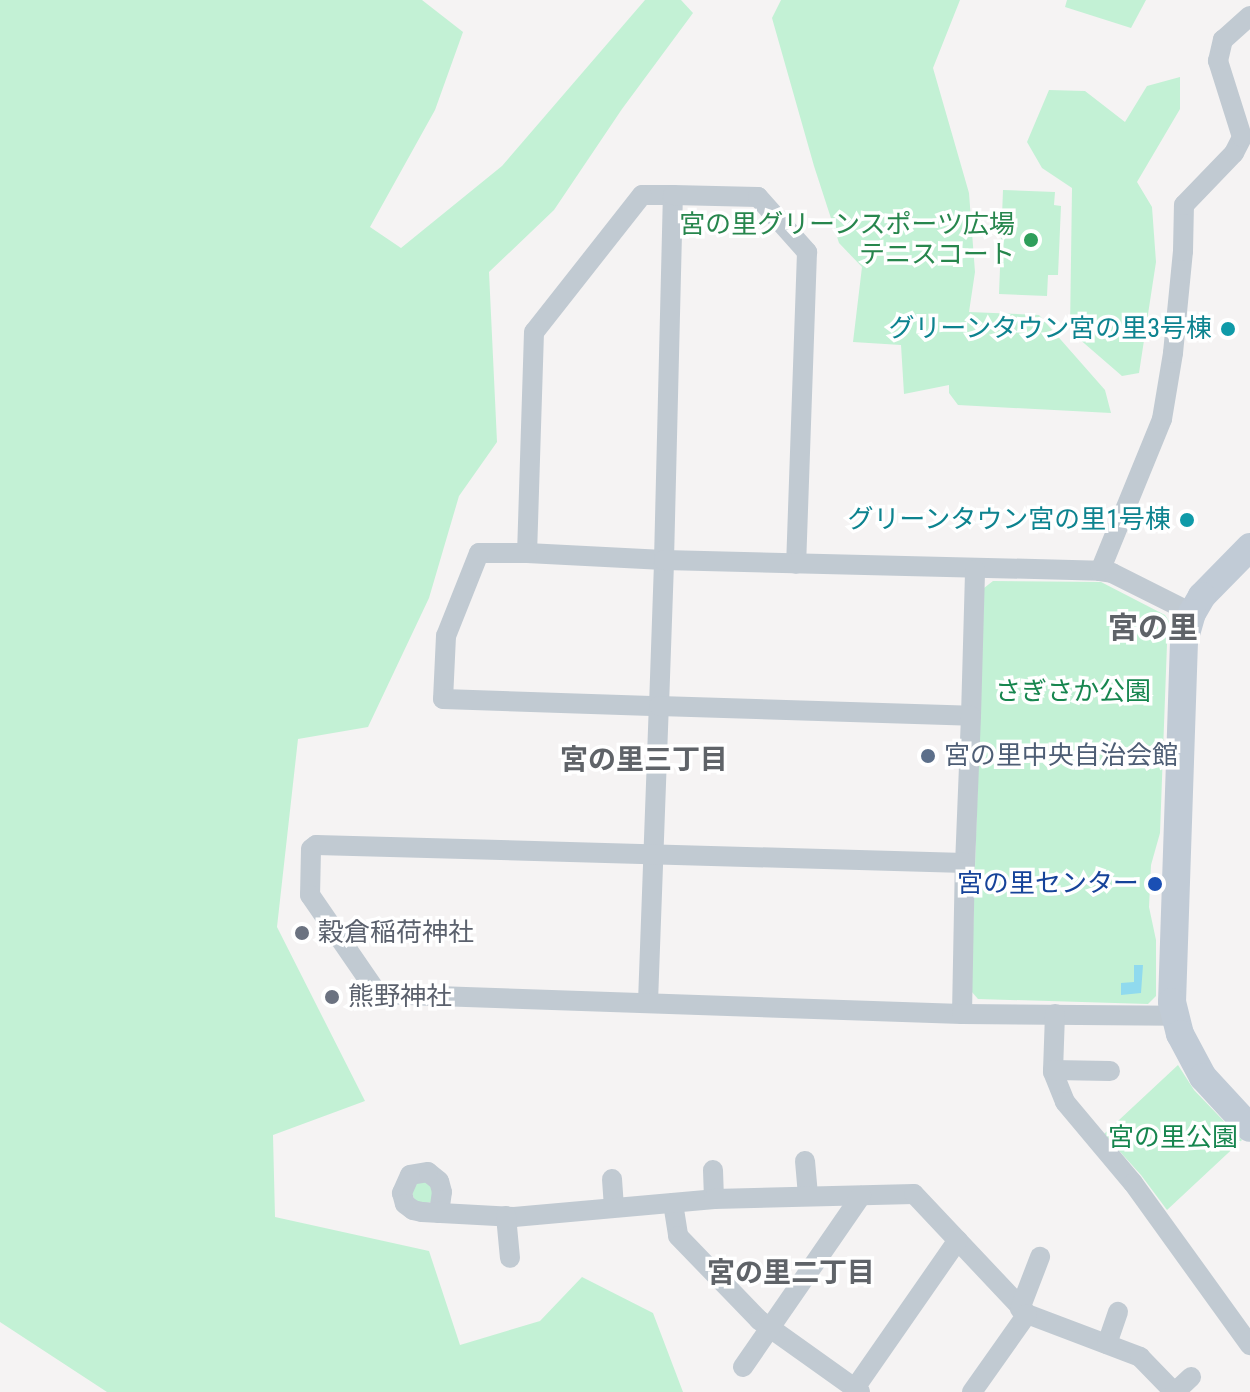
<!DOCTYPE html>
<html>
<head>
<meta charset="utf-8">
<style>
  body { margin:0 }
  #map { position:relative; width:1250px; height:1392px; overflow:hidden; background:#f5f3f3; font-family:"Roboto Condensed","Noto Sans JP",sans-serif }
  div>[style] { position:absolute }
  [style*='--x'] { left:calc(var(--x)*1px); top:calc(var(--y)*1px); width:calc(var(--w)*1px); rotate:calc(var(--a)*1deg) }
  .green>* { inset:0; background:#c3f1d5 }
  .water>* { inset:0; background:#90daee }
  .street>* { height:20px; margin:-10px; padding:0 10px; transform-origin:10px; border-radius:10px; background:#c1cad2 }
  .secondary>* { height:28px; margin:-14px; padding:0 14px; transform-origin:14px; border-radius:14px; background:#c1cbd6 }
  .dots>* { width:22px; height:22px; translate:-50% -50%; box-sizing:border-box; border:4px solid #fff; border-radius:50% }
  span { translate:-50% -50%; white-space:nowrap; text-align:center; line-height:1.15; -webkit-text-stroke:7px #fff; paint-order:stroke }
  .leisure-label { font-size:26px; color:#27864d }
  .right { translate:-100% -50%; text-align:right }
  .culture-label { font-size:26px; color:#0d838f }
  .park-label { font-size:26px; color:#17864f }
  .service-label { font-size:26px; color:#4e5e75 }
  .left { translate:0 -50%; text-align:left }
  .transit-label { font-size:26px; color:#164399 }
  .worship-label { font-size:26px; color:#5b616d }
  .neighbourhood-label { font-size:28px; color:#5f6368; font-weight:700 }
  .quarter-label { font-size:30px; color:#5f6368; font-weight:700 }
</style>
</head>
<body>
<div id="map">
  <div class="green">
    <div style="clip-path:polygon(0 0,422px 0,463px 32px,435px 110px,370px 227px,401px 248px,502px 166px,645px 0,681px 0,693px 13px,622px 109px,554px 210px,489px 272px,497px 442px,459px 496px,429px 598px,368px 727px,298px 739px,277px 927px,365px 1101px,273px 1135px,275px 1217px,429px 1251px,460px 1345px,540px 1321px,582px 1277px,653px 1313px,683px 1392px,107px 1392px,0 1322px)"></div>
    <div style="clip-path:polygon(781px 0,960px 0,933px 68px,969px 193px,975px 272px,969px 312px,1039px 315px,1105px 390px,1111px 413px,958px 405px,949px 393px,949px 385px,904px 394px,901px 345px,853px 342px,862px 267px,839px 243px,814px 166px,772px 18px)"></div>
    <div style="clip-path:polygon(1067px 0,1146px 0,1131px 28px,1065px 7px)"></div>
    <div style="clip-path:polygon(1180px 77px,1180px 109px,1137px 182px,1152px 207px,1156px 262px,1139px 373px,1122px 376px,1070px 331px,1072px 188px,1042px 168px,1027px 142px,1049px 90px,1085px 91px,1125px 122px,1147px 86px)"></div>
    <div style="clip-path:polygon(1003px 190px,1055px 192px,1054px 205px,1061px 206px,1058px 275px,1048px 275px,1047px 296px,999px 294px)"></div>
    <div style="clip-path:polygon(993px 581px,1101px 582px,1165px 615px,1172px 626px,1167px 644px,1160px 833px,1151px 865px,1149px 907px,1156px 940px,1156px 996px,1148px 1004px,978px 999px,971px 991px,984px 588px)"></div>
    <div style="clip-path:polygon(1178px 1065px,1194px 1090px,1242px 1140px,1167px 1210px,1141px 1175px,1104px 1134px)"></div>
    <div style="clip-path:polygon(422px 1177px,434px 1186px,431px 1202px,416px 1205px,409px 1183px)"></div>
  </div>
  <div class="water">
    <div style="clip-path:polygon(1134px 965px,1143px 965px,1141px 993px,1121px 995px,1121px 983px,1134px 982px)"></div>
  </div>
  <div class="street">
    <div style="--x:673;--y:195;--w:31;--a:180"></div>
    <div style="--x:642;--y:195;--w:174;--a:128.2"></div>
    <div style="--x:534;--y:332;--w:221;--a:91.8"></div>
    <div style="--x:527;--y:553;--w:137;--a:2.9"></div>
    <div style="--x:664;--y:560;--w:365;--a:-88.6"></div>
    <div style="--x:673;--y:195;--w:85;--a:1.3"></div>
    <div style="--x:758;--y:197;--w:74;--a:48.3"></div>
    <div style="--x:807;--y:252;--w:312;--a:92"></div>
    <div style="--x:527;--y:553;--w:48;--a:180"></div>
    <div style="--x:479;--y:553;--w:89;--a:111.7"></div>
    <div style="--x:446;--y:636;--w:63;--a:92.7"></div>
    <div style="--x:443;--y:699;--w:216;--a:1.9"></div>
    <div style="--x:659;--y:706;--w:146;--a:-88"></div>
    <div style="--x:664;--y:560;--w:436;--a:1.4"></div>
    <div style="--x:1100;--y:571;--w:12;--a:9"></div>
    <div style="--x:1112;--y:573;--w:89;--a:26.6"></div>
    <div style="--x:1100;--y:571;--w:164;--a:-67.8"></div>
    <div style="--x:1162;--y:419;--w:67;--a:-80.5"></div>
    <div style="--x:1173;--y:353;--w:102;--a:-84.4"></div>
    <div style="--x:1183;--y:251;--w:46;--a:-88.8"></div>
    <div style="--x:1184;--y:205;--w:72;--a:-46.1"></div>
    <div style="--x:1234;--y:153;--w:18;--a:-63"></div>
    <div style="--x:1242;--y:137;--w:80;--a:-107.5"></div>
    <div style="--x:1218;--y:61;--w:22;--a:-77"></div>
    <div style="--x:1223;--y:40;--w:36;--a:-42"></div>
    <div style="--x:971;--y:716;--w:146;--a:-88.4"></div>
    <div style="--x:648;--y:1002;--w:296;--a:-87.9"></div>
    <div style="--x:659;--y:706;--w:312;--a:1.8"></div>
    <div style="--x:971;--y:716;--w:147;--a:92.3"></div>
    <div style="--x:962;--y:1014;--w:151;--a:-88.9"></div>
    <div style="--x:965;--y:863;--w:649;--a:-178.41"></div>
    <div style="--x:316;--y:845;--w:6;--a:141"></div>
    <div style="--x:311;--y:849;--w:46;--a:91.2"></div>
    <div style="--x:310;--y:895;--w:120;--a:55.5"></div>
    <div style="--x:378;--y:994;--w:584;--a:1.96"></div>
    <div style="--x:962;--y:1014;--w:212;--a:0.5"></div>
    <div style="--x:1055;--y:1014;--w:58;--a:92"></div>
    <div style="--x:1053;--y:1072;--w:32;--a:68"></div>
    <div style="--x:1065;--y:1102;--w:106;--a:50"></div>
    <div style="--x:1133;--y:1183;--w:200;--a:54.2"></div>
    <div style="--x:1053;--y:1070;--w:57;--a:1"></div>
    <div style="--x:805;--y:1161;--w:35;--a:85"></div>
    <div style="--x:713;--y:1170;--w:29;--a:88"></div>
    <div style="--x:612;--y:1179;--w:28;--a:86"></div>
    <div style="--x:673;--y:1203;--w:33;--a:81"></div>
    <div style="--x:678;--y:1236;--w:117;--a:46"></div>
    <div style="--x:759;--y:1320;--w:124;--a:35.5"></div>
    <div style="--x:439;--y:1213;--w:21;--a:-82"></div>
    <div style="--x:442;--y:1192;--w:11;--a:-105"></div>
    <div style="--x:439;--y:1181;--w:14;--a:-141"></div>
    <div style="--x:428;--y:1172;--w:18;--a:171"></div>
    <div style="--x:410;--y:1175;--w:20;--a:114"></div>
    <div style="--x:402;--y:1193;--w:11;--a:75"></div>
    <div style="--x:405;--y:1204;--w:10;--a:37"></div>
    <div style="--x:413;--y:1210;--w:9;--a:13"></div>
    <div style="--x:422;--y:1212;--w:92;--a:3.1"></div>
    <div style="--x:514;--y:1217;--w:201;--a:-5.1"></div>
    <div style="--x:714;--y:1199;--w:200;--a:-1.4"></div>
    <div style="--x:914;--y:1194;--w:165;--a:46.7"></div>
    <div style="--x:1027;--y:1314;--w:121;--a:20.8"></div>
    <div style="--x:1140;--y:1357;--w:49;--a:45.8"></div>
    <div style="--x:506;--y:1216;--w:42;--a:84.6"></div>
    <div style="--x:1020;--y:1309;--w:56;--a:-69"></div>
    <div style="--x:1107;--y:1344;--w:34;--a:-71"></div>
    <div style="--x:743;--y:1367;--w:208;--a:-55.4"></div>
    <div style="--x:855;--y:1388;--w:180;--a:-55.2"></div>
    <div style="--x:972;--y:1392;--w:95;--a:-54.8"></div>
    <div style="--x:1175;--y:1392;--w:22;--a:-43"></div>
  </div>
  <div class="secondary">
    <div style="--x:1250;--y:547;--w:69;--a:134.4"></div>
    <div style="--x:1202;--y:596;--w:20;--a:120"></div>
    <div style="--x:1192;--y:613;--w:29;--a:106"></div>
    <div style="--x:1184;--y:641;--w:361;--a:91.9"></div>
    <div style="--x:1172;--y:1002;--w:33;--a:76"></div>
    <div style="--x:1180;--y:1034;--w:49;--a:61.9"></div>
    <div style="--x:1203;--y:1077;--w:69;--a:47.3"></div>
  </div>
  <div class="dots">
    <div style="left:1031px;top:240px;background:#2e9e5b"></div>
    <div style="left:1228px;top:329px;background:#0f9aa8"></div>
    <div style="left:1187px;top:520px;background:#0f9aa8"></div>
    <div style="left:928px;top:756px;background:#5c6f8a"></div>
    <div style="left:1155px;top:884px;background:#1a4fb4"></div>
    <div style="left:302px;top:933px;background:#6b7280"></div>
    <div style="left:332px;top:997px;background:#6b7280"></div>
  </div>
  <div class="leisure-label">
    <span class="right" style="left:1015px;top:240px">宮の里グリーンスポーツ広場<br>テニスコート</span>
  </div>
  <div class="culture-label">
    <span class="right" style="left:1212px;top:329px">グリーンタウン宮の里3号棟</span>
    <span class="right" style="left:1171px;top:520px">グリーンタウン宮の里1号棟</span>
  </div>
  <div class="park-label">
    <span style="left:1073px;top:692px">さぎさか公園</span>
    <span style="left:1173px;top:1138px">宮の里公園</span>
  </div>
  <div class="service-label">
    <span class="left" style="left:944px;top:756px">宮の里中央自治会館</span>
  </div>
  <div class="transit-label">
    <span class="right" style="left:1139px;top:884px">宮の里センター</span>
  </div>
  <div class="worship-label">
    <span class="left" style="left:318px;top:933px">穀倉稲荷神社</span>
    <span class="left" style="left:348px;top:997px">熊野神社</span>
  </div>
  <div class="neighbourhood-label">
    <span style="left:644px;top:760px">宮の里三丁目</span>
    <span style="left:791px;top:1273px">宮の里二丁目</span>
  </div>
  <div class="quarter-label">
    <span style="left:1153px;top:628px">宮の里</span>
  </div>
</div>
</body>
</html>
